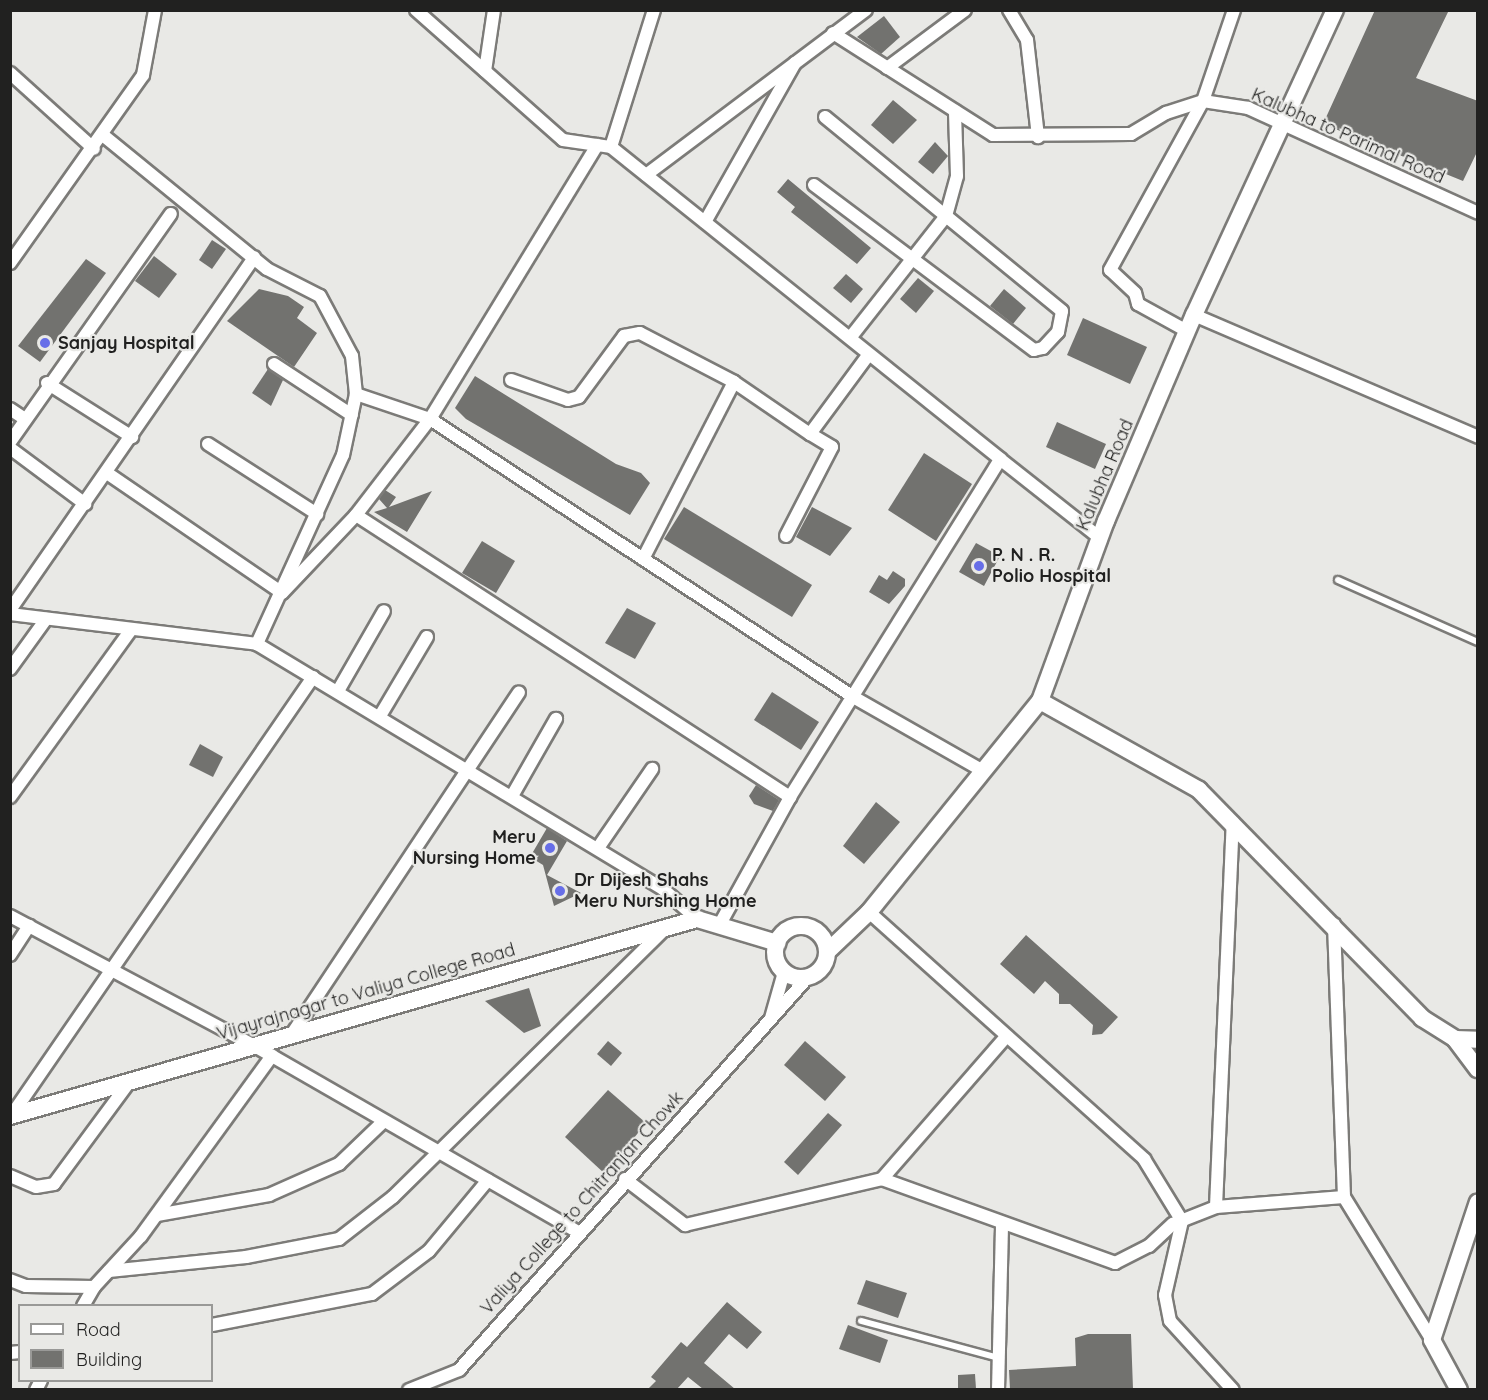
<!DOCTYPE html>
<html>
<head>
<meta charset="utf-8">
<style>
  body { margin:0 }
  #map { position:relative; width:1488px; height:1400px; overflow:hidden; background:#e9e9e6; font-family:Quicksand,sans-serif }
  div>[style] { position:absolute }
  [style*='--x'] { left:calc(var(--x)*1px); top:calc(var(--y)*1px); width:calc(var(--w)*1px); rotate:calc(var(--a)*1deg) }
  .building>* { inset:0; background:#72726f }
  .roads { filter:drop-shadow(2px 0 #7c7b78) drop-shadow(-2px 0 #7c7b78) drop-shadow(0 2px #7c7b78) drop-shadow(0 -2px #7c7b78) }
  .lane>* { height:6px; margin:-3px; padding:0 3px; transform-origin:3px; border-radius:3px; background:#fff }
  .street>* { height:12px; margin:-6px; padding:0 6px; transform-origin:6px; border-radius:6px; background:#fff }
  .secondary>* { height:16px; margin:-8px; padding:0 8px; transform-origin:8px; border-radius:8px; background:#fff }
  .secondary>.ring { margin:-8px; padding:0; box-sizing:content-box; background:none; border:16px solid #fff; border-radius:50% }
  .dots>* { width:16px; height:16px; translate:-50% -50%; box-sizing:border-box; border:3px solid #e9e9e6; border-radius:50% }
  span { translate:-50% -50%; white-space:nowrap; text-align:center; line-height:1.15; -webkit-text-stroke:4.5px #e9e9e6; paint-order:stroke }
  .street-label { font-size:18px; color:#212120 }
  .poi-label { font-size:18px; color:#212120; font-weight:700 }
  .left { translate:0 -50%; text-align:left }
  .right { translate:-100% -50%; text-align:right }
  .frame { position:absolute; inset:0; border:12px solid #212120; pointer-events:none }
  .legend { position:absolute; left:18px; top:1304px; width:195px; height:78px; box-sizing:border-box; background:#e9e9e6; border:2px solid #999997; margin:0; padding:8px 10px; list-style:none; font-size:18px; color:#212120 }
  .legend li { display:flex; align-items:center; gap:12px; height:30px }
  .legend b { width:30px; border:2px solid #999997 }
</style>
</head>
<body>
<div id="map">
  <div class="building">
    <div style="clip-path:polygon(1375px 10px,1449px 10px,1416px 78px,1478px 101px,1478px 150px,1463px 181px,1323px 124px)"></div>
    <div style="clip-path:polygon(884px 16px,900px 37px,881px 54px,857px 37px)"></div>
    <div style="clip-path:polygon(893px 100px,917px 120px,893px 144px,871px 125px)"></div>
    <div style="clip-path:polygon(935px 142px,948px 156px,933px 174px,918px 162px)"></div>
    <div style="clip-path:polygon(788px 179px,871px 248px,857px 264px,791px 212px,795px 207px,777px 192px)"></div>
    <div style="clip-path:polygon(212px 240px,226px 249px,212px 269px,199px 260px)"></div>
    <div style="clip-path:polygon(154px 256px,177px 274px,159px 298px,135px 281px)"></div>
    <div style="clip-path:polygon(86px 259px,106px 273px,40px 362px,18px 346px)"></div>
    <div style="clip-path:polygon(846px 274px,863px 289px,851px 303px,833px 288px)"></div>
    <div style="clip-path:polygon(918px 278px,934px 291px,916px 313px,900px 299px)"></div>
    <div style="clip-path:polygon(259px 289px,288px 296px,304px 307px,297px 318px,317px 333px,294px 367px,227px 321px)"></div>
    <div style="clip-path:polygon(1004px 289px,1026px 308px,1013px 324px,990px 306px)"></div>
    <div style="clip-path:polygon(1083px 318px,1147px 347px,1130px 384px,1067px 355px)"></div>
    <div style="clip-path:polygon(268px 369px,283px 380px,271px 406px,252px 393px)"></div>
    <div style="clip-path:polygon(475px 376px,616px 464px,641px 473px,650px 483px,630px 515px,466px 419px,455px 408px)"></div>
    <div style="clip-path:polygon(1057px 422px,1106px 444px,1095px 469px,1046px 447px)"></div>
    <div style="clip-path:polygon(924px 453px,972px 484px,936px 541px,888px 510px)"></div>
    <div style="clip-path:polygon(385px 490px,396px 497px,389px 507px,432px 491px,407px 532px,374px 512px,387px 508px,379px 499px)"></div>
    <div style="clip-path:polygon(684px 507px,812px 585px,792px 617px,664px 539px)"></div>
    <div style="clip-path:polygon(812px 507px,852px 528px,830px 556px,796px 537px)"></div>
    <div style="clip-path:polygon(482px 541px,515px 561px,496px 593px,462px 573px)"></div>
    <div style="clip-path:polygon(976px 543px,1000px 556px,984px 586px,959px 572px)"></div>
    <div style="clip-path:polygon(893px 571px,905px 579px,905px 586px,889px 604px,869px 592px,879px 575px,887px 580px)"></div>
    <div style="clip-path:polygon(627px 608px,656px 623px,635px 659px,605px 643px)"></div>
    <div style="clip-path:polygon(772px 692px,819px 722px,801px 750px,754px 720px)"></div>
    <div style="clip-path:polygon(200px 744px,223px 757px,213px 777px,189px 765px)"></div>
    <div style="clip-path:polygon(756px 785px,779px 800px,773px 811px,754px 804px,749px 796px)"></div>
    <div style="clip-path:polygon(876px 802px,900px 822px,864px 864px,843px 846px)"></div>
    <div style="clip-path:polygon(547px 828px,567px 841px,547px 875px,581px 893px,554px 906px,543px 865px,530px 857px)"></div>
    <div style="clip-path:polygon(1026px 935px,1118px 1017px,1102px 1034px,1092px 1035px,1093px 1025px,1070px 1004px,1059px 1004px,1059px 994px,1045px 981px,1034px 994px,1000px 964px)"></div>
    <div style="clip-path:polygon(529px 988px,541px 1026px,524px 1033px,485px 1001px)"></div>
    <div style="clip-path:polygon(608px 1041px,622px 1053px,611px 1066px,597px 1054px)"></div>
    <div style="clip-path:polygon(805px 1041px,846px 1077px,825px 1101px,784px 1065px)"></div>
    <div style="clip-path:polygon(608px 1090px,646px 1123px,605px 1174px,565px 1137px)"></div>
    <div style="clip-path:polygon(828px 1113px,842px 1125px,798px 1175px,784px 1162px)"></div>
    <div style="clip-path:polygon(866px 1280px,907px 1293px,898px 1318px,857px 1304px)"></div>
    <div style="clip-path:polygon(727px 1302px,762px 1332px,747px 1349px,729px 1334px,704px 1363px,735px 1389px,703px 1389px,688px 1377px,677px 1389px,648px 1389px,656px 1381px,651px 1377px,681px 1342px,687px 1347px)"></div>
    <div style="clip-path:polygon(848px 1325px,888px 1340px,880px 1363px,839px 1349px)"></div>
    <div style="clip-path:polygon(1088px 1334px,1131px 1334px,1133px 1389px,1010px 1389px,1009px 1370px,1076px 1366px,1075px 1338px)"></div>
    <div style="clip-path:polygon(975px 1374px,976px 1389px,958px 1389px,958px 1375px)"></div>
  </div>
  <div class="roads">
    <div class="lane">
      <div style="--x:1338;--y:580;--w:153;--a:23.9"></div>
      <div style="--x:861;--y:1321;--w:143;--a:15"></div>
    </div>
    <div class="street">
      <div style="--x:416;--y:10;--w:196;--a:41.5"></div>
      <div style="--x:563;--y:140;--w:49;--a:8.3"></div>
      <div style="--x:611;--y:147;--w:499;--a:38.7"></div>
      <div style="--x:1009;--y:10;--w:35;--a:59"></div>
      <div style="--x:1027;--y:40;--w:98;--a:83.5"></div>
      <div style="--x:833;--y:33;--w:190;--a:32.5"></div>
      <div style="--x:993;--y:135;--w:138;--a:-0.4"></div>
      <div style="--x:1131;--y:134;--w:41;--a:-31"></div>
      <div style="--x:1166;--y:113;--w:39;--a:-18"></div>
      <div style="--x:1203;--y:101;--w:46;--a:8.8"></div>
      <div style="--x:1248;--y:108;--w:253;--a:24.5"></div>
      <div style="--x:887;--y:68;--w:97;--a:-36.6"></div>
      <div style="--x:485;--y:71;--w:62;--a:-81.6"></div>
      <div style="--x:10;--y:73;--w:113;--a:42.1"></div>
      <div style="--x:825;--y:117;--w:156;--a:39.3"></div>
      <div style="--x:946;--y:216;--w:155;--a:128.2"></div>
      <div style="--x:104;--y:136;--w:210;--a:39.2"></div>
      <div style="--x:267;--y:269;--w:59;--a:27"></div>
      <div style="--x:320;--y:296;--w:68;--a:61.9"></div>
      <div style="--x:352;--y:356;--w:38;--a:84"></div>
      <div style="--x:356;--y:394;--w:62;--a:102"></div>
      <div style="--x:343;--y:455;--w:208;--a:114.5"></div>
      <div style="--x:611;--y:147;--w:144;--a:-72.6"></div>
      <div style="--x:646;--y:175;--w:275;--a:-36.9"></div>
      <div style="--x:814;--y:185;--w:275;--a:36.9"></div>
      <div style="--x:1034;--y:350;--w:9;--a:-13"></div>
      <div style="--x:1043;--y:348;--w:22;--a:-47"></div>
      <div style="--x:1058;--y:332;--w:21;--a:-79"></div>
      <div style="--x:1062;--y:311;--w:150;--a:-140.7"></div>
      <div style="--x:946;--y:216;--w:41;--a:-74.6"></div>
      <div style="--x:957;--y:176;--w:65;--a:-91.8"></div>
      <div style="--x:705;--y:222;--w:183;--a:-60.5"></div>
      <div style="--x:10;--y:263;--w:230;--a:-54.7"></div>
      <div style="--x:143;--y:75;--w:66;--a:-79.5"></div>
      <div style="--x:1194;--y:315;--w:309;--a:23.2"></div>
      <div style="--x:1187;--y:331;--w:56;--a:-151.1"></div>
      <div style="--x:1138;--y:304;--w:11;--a:-105"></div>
      <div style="--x:1135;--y:293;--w:34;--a:-137"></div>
      <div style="--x:1110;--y:270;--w:193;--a:-61.2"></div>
      <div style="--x:1203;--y:101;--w:96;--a:-71.2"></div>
      <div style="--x:274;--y:364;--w:93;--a:33.2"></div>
      <div style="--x:511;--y:380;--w:60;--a:19.3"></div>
      <div style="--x:568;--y:400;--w:11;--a:-15"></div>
      <div style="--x:579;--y:397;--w:76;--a:-53.6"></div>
      <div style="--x:624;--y:336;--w:16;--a:-11"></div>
      <div style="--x:640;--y:333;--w:106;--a:27.5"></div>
      <div style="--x:734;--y:382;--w:92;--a:34.4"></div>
      <div style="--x:47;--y:383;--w:101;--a:32.4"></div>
      <div style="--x:356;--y:394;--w:78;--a:18.7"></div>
      <div style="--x:430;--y:419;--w:508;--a:33.28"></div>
      <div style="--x:855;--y:698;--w:147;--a:29.7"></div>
      <div style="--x:10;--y:409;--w:18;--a:34"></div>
      <div style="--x:10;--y:442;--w:279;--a:-54.8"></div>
      <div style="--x:208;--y:444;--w:130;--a:32.7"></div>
      <div style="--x:10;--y:448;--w:94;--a:36.7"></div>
      <div style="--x:107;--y:473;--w:212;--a:34.4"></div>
      <div style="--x:282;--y:593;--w:108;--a:-46.5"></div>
      <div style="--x:356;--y:515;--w:121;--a:-52.4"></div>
      <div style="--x:430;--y:419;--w:321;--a:-58.6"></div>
      <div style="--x:356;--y:515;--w:518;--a:33.01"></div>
      <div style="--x:786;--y:536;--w:100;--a:-62.7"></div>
      <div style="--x:832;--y:447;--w:26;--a:-149"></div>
      <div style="--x:810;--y:434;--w:99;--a:-53.6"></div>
      <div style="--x:643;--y:559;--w:199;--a:-62.8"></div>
      <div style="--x:10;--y:610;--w:429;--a:-55.3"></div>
      <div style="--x:10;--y:614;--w:249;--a:6.9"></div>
      <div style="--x:257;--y:644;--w:474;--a:31.1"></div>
      <div style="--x:663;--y:889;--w:45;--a:41.4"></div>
      <div style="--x:10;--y:669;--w:62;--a:-54.2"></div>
      <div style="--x:338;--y:691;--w:92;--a:-60.1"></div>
      <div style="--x:380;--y:716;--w:92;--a:-59.3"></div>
      <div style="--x:512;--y:796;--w:89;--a:-60.3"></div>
      <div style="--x:10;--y:797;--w:205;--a:-54.1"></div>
      <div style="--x:598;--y:848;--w:96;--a:-55.6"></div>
      <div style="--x:869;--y:912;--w:370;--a:41.9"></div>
      <div style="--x:1144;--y:1159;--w:73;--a:58.5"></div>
      <div style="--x:1182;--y:1221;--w:76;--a:102.9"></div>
      <div style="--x:1165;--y:1295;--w:26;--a:79"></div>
      <div style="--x:1170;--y:1321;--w:93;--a:47.6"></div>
      <div style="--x:10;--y:916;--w:275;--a:28"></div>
      <div style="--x:253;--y:1045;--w:375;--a:29.9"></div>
      <div style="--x:720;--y:924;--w:145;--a:-61.1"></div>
      <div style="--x:790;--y:797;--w:398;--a:-58.1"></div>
      <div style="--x:1000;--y:459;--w:127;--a:38.3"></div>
      <div style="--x:10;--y:955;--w:35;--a:-57"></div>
      <div style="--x:771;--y:1018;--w:48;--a:-74.2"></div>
      <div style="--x:292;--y:1034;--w:410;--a:-56.4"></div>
      <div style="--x:11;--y:1116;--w:533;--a:-55.47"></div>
      <div style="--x:10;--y:1176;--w:28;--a:23"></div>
      <div style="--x:36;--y:1187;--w:18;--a:-9"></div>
      <div style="--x:54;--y:1184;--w:128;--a:-53.6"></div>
      <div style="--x:625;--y:1179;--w:76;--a:37.5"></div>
      <div style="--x:685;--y:1225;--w:202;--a:-13.1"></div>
      <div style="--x:882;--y:1179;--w:189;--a:-48.9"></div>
      <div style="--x:882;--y:1179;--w:248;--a:19.8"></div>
      <div style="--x:1115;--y:1263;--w:38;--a:-27"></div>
      <div style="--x:1149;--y:1246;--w:33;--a:-43"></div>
      <div style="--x:1173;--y:1224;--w:46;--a:-21.6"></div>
      <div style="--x:1216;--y:1207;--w:128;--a:-4.5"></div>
      <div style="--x:1344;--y:1197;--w:273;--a:-92.1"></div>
      <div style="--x:1344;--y:1197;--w:168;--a:58.4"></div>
      <div style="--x:1216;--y:1207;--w:385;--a:-87.5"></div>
      <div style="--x:157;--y:1215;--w:114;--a:-10.1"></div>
      <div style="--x:269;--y:1195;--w:77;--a:-23.9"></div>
      <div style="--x:339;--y:1164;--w:62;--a:-43.7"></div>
      <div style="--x:109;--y:1271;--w:138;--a:-5.8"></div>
      <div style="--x:246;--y:1257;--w:95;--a:-11"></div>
      <div style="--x:339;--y:1239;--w:68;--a:-37.9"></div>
      <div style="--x:393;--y:1197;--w:382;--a:-44.6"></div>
      <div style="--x:10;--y:1280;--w:17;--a:21"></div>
      <div style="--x:26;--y:1286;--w:68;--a:0.8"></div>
      <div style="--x:94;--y:1287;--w:69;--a:-47.3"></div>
      <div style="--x:141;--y:1236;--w:223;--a:-54"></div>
      <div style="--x:83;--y:1306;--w:22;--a:-60"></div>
      <div style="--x:212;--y:1325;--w:163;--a:-11"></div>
      <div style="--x:372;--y:1294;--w:71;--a:-37"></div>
      <div style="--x:429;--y:1251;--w:92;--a:-50.3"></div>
      <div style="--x:10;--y:1353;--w:10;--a:-6"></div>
      <div style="--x:36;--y:1390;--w:11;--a:-63"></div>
      <div style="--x:409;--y:1390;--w:54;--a:-21.8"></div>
      <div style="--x:459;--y:1370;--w:526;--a:-48.39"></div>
      <div style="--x:998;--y:1390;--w:165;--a:-88.6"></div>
    </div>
    <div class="secondary">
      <div style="--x:1040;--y:701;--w:182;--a:29.2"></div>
      <div style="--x:1199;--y:790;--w:319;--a:45.6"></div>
      <div style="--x:1422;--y:1018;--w:39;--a:32"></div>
      <div style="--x:1455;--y:1039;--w:38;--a:53"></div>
      <div class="ring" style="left:775px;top:926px;width:36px;height:36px"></div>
      <div style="--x:827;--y:952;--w:58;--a:-43.6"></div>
      <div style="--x:869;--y:912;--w:272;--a:-51"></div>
      <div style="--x:1040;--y:701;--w:192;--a:-69.9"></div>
      <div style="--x:1106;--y:521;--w:224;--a:-66.9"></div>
      <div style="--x:1194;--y:315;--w:336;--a:-65.2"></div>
      <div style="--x:1455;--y:1039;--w:23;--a:2"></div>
      <div style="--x:10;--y:1116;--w:715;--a:-16"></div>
      <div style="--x:697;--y:919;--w:84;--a:16.7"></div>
      <div style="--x:1459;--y:1390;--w:57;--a:-118.4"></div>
      <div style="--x:1432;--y:1340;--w:145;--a:-71.6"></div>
    </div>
  </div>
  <div class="dots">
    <div style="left:45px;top:343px;background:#676ee8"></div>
    <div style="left:979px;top:566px;background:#676ee8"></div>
    <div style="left:550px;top:848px;background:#676ee8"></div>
    <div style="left:560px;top:891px;background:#676ee8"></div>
  </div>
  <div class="street-label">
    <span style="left:1348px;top:136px;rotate:24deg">Kalubha to Parimal Road</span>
    <span style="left:1105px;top:475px;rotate:-67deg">Kalubha Road</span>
    <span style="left:366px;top:992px;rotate:-16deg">Vijayrajnagar to Valiya College Road</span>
    <span style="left:582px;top:1203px;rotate:-48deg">Valiya College to Chitranjan Chowk</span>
  </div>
  <div class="poi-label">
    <span class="left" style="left:58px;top:343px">Sanjay Hospital</span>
    <span class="left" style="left:992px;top:566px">P. N . R.<br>Polio Hospital</span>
    <span class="right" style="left:536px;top:848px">Meru<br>Nursing Home</span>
    <span class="left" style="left:574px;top:891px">Dr Dijesh Shahs<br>Meru Nurshing Home</span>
  </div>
  <div class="frame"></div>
  <ul class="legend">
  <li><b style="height:8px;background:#fff"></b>Road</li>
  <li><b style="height:16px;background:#72726f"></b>Building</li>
  </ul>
</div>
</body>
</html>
